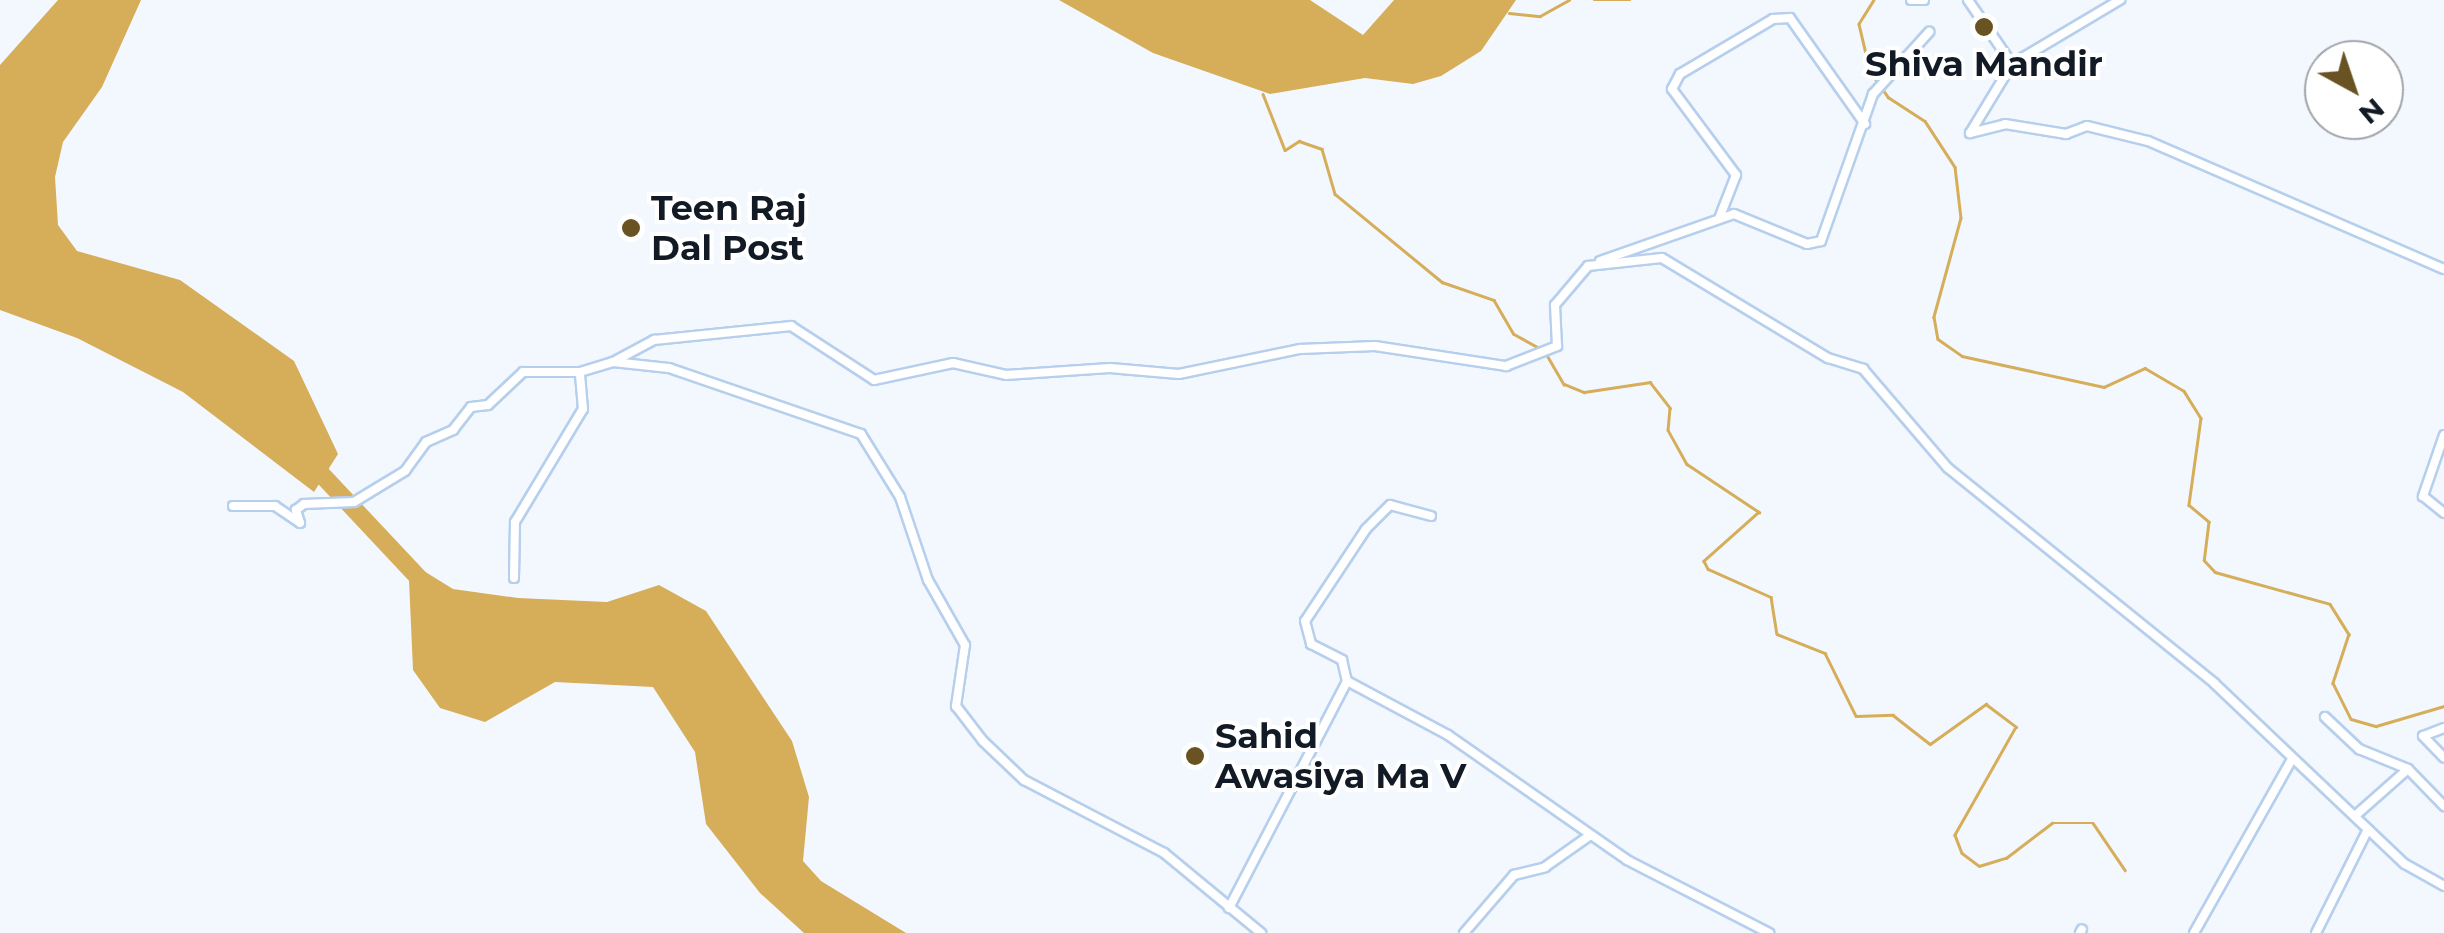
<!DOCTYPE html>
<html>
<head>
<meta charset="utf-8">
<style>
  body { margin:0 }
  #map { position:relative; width:2444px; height:933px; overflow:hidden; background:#f3f8fe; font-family:Montserrat,sans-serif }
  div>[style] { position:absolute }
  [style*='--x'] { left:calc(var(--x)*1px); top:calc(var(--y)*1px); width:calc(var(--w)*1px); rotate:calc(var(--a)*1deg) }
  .water>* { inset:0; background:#d6ad59 }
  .stream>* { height:2.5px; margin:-1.25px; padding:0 1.25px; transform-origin:1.25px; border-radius:1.25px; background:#d6ad59 }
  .river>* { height:18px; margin:-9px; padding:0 9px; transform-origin:9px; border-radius:9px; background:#d6ad59 }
  .roads { filter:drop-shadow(2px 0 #b6cfed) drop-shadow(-2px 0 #b6cfed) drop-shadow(0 2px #b6cfed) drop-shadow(0 -2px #b6cfed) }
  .minor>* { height:8px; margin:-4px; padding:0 4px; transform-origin:4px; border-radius:4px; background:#fff }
  .dots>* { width:28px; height:28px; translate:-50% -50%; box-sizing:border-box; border:5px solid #fff; border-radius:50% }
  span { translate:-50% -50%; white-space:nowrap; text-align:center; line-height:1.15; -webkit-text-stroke:8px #fff; paint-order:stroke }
  .poi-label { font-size:35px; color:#121b25; font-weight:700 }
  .left { translate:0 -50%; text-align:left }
  .north { position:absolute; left:2304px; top:40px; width:100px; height:100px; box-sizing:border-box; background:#fff; border:2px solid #a0a4a8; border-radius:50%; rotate:140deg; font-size:28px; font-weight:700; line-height:40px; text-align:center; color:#121b25 }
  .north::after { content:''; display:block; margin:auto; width:35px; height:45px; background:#6a5323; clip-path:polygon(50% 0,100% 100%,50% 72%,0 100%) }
</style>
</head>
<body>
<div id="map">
  <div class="water">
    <div style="clip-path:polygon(58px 0,141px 0,102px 87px,63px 142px,55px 177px,58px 225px,77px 251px,180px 280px,294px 361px,338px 454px,314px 492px,183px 392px,77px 338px,0 310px,0 65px)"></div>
    <div style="clip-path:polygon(1059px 0,1310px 0,1363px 35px,1394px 0,1516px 0,1481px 51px,1441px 76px,1413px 84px,1365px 78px,1270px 94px,1153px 53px)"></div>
    <div style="clip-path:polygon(419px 568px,453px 589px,518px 598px,607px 602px,659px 585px,706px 611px,792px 741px,809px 797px,803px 861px,821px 881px,906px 933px,804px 933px,760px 893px,706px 824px,695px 752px,653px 687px,555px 682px,485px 722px,440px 708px,413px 670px,409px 580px)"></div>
  </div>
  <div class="stream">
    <div style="--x:1594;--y:0;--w:36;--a:0"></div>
    <div style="--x:1874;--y:0;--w:28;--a:122"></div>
    <div style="--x:1859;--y:24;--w:48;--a:76.8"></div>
    <div style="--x:1870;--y:71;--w:32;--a:55"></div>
    <div style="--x:1888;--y:97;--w:44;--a:33"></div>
    <div style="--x:1925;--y:121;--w:55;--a:56.9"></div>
    <div style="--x:1955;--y:167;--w:51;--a:83.3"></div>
    <div style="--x:1961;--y:218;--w:103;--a:105.3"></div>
    <div style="--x:1934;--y:317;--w:22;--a:80"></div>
    <div style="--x:1938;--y:339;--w:29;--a:35"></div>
    <div style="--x:1962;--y:356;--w:145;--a:12.3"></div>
    <div style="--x:2104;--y:387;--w:45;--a:-24.9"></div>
    <div style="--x:2145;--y:368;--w:45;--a:30.5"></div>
    <div style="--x:2184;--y:391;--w:32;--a:58"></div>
    <div style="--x:2201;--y:418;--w:88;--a:97.9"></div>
    <div style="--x:2189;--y:505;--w:26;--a:40"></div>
    <div style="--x:2209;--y:522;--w:38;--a:97"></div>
    <div style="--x:2204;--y:560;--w:16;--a:47"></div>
    <div style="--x:2215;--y:572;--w:119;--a:15.5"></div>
    <div style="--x:2330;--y:604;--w:36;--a:58"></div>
    <div style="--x:2349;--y:634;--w:52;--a:108.1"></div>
    <div style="--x:2333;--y:683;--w:40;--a:63.4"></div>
    <div style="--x:2351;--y:719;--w:26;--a:16"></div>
    <div style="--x:2376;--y:726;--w:71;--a:-16.4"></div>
    <div style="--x:1509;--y:13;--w:31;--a:6"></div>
    <div style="--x:1540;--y:16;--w:33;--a:-29"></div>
    <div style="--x:1263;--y:94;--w:60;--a:68.6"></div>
    <div style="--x:1285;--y:150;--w:17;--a:-33"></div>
    <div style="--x:1299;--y:141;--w:24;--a:19"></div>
    <div style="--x:1322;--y:149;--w:47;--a:73.9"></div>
    <div style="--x:1335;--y:194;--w:139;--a:39.4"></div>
    <div style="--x:1442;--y:282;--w:55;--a:19.1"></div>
    <div style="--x:1494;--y:300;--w:39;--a:60"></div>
    <div style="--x:1514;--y:334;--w:31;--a:29"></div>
    <div style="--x:1547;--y:355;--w:34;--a:60"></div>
    <div style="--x:1564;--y:384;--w:22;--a:22"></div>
    <div style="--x:1584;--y:392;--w:67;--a:-8.6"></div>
    <div style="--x:1650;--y:382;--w:33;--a:52"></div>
    <div style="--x:1670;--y:408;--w:22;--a:95"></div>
    <div style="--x:1668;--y:430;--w:39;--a:61"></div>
    <div style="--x:1687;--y:464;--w:87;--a:33.7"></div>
    <div style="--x:1759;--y:512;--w:74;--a:138.3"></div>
    <div style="--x:1704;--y:561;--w:9;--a:63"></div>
    <div style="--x:1708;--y:569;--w:69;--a:24"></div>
    <div style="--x:1771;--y:597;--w:37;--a:81"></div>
    <div style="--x:1777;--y:634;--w:52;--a:21.6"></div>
    <div style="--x:1825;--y:653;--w:70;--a:63.8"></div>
    <div style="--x:1856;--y:716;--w:37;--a:-2"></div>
    <div style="--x:1893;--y:715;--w:47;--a:38.1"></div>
    <div style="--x:1930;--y:744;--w:69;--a:-35.5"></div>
    <div style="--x:1986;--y:704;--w:38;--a:37"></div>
    <div style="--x:2016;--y:727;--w:124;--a:119.5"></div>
    <div style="--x:1955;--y:835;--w:19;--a:69"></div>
    <div style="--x:1962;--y:853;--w:21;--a:37"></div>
    <div style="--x:1979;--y:866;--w:28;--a:-17"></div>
    <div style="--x:2006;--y:858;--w:58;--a:-37.3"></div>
    <div style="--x:2052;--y:823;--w:41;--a:0"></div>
    <div style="--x:2093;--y:823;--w:57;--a:55.8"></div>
  </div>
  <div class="river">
    <div style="--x:308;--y:460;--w:178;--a:46.8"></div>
  </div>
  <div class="roads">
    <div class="minor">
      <div style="--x:1911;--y:0;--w:13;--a:0"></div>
      <div style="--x:1968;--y:0;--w:78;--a:55.5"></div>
      <div style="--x:2012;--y:64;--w:81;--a:121.3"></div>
      <div style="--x:1970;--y:133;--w:36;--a:-14"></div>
      <div style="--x:2005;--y:124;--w:62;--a:9.3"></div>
      <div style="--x:2066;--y:134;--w:22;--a:-21"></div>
      <div style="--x:2087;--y:126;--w:63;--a:13.8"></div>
      <div style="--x:2148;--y:141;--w:322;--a:23.4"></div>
      <div style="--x:2012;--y:64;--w:126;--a:-30.7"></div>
      <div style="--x:1720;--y:216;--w:44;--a:-68.7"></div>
      <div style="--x:1736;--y:175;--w:107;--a:-126.7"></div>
      <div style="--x:1672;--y:89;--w:17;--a:-62"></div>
      <div style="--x:1680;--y:74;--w:108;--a:-30.6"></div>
      <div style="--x:1773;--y:19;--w:17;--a:-3"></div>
      <div style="--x:1790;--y:18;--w:130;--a:54.7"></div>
      <div style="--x:1600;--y:261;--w:142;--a:-19.3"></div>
      <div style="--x:1734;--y:214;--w:79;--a:22.3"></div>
      <div style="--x:1807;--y:244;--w:14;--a:-12"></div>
      <div style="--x:1821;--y:241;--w:156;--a:-70.5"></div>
      <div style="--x:1873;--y:94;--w:84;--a:-47.9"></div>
      <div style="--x:613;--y:362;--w:47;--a:-28.2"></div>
      <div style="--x:654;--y:340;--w:138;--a:-5.8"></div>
      <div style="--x:791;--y:326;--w:99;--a:33"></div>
      <div style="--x:874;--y:380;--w:81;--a:-12.1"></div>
      <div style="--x:953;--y:363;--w:54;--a:12.8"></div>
      <div style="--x:1006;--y:375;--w:104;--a:-3.9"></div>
      <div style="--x:1110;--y:368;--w:69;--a:5"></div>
      <div style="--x:1179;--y:374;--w:124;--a:-11.7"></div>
      <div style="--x:1300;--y:349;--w:75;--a:-2.3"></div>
      <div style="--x:1375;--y:346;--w:133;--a:8.7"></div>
      <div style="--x:1506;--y:366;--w:55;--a:-21.4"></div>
      <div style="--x:1557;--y:346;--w:41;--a:-92.8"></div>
      <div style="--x:1555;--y:305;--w:51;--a:-49.8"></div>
      <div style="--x:1588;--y:266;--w:74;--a:-6.2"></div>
      <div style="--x:1662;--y:258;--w:194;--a:31.1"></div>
      <div style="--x:1828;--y:358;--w:37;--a:17"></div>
      <div style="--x:1863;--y:369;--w:130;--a:49.4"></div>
      <div style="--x:1948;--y:468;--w:342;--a:38.9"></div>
      <div style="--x:2214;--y:683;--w:263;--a:43.5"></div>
      <div style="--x:2405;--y:864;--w:45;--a:29.4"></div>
      <div style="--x:2444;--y:435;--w:65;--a:109"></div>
      <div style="--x:2423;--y:496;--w:27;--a:39"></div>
      <div style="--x:233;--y:506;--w:42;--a:0"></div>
      <div style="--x:275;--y:506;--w:30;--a:34"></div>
      <div style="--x:300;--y:523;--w:14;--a:-107"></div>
      <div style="--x:296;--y:510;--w:10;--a:-37"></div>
      <div style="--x:304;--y:504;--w:50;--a:-2.3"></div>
      <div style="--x:354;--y:502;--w:60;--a:-31.3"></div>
      <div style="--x:405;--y:471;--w:36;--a:-54"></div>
      <div style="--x:426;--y:442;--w:30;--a:-24"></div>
      <div style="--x:453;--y:430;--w:29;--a:-52"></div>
      <div style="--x:471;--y:407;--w:17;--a:-7"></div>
      <div style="--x:488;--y:405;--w:48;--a:-43.3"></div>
      <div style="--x:523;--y:372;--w:57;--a:0"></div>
      <div style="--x:1431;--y:516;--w:42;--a:-165"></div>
      <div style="--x:1390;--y:505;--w:34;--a:135"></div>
      <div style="--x:1366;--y:529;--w:110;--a:123.5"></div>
      <div style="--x:1305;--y:621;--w:24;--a:75"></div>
      <div style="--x:1311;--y:644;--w:35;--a:27"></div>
      <div style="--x:1342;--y:660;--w:22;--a:77"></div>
      <div style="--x:1347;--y:681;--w:115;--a:28.1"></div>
      <div style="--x:1448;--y:735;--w:218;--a:34.9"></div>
      <div style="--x:1627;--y:860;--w:160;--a:27.2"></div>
      <div style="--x:514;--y:578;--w:56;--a:-89"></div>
      <div style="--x:515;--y:522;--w:132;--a:-59"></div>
      <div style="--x:583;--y:409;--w:37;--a:-95"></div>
      <div style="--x:580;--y:372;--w:34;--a:-17"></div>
      <div style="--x:613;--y:362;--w:56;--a:6.1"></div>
      <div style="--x:669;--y:368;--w:203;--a:19"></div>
      <div style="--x:861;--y:434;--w:74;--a:58.2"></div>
      <div style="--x:900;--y:497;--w:88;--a:71.4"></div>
      <div style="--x:928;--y:580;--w:75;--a:60.4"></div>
      <div style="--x:965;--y:645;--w:62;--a:98.4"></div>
      <div style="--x:956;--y:706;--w:44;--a:52.4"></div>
      <div style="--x:983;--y:741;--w:57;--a:43.6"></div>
      <div style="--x:1024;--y:780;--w:158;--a:27.5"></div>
      <div style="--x:1164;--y:853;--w:126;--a:39.5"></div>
      <div style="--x:2325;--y:717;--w:47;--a:43.3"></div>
      <div style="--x:2359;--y:749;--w:53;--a:22.2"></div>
      <div style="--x:2408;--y:769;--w:52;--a:45.8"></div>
      <div style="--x:2444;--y:728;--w:22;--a:159"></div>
      <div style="--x:2423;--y:736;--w:30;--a:46"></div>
      <div style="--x:2356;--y:815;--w:69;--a:-41.5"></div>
      <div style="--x:1229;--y:908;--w:256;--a:-62.5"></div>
      <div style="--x:1464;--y:933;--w:77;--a:-49.2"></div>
      <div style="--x:1514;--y:875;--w:32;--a:-14"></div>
      <div style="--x:1545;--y:867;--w:54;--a:-35.2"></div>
      <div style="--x:2080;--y:933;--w:4;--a:-63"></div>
      <div style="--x:2194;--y:933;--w:200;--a:-60.6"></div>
      <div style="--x:2316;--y:933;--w:116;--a:-63.4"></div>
    </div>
  </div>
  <div class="dots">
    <div style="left:1984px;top:27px;background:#6a5323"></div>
    <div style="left:631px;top:228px;background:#6a5323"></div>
    <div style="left:1195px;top:756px;background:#6a5323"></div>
  </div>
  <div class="poi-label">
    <span style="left:1984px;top:64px">Shiva Mandir</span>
    <span class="left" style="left:651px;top:228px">Teen Raj<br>Dal Post</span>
    <span class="left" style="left:1215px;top:756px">Sahid<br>Awasiya Ma V</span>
  </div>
  <div class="north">N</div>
</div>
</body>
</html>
